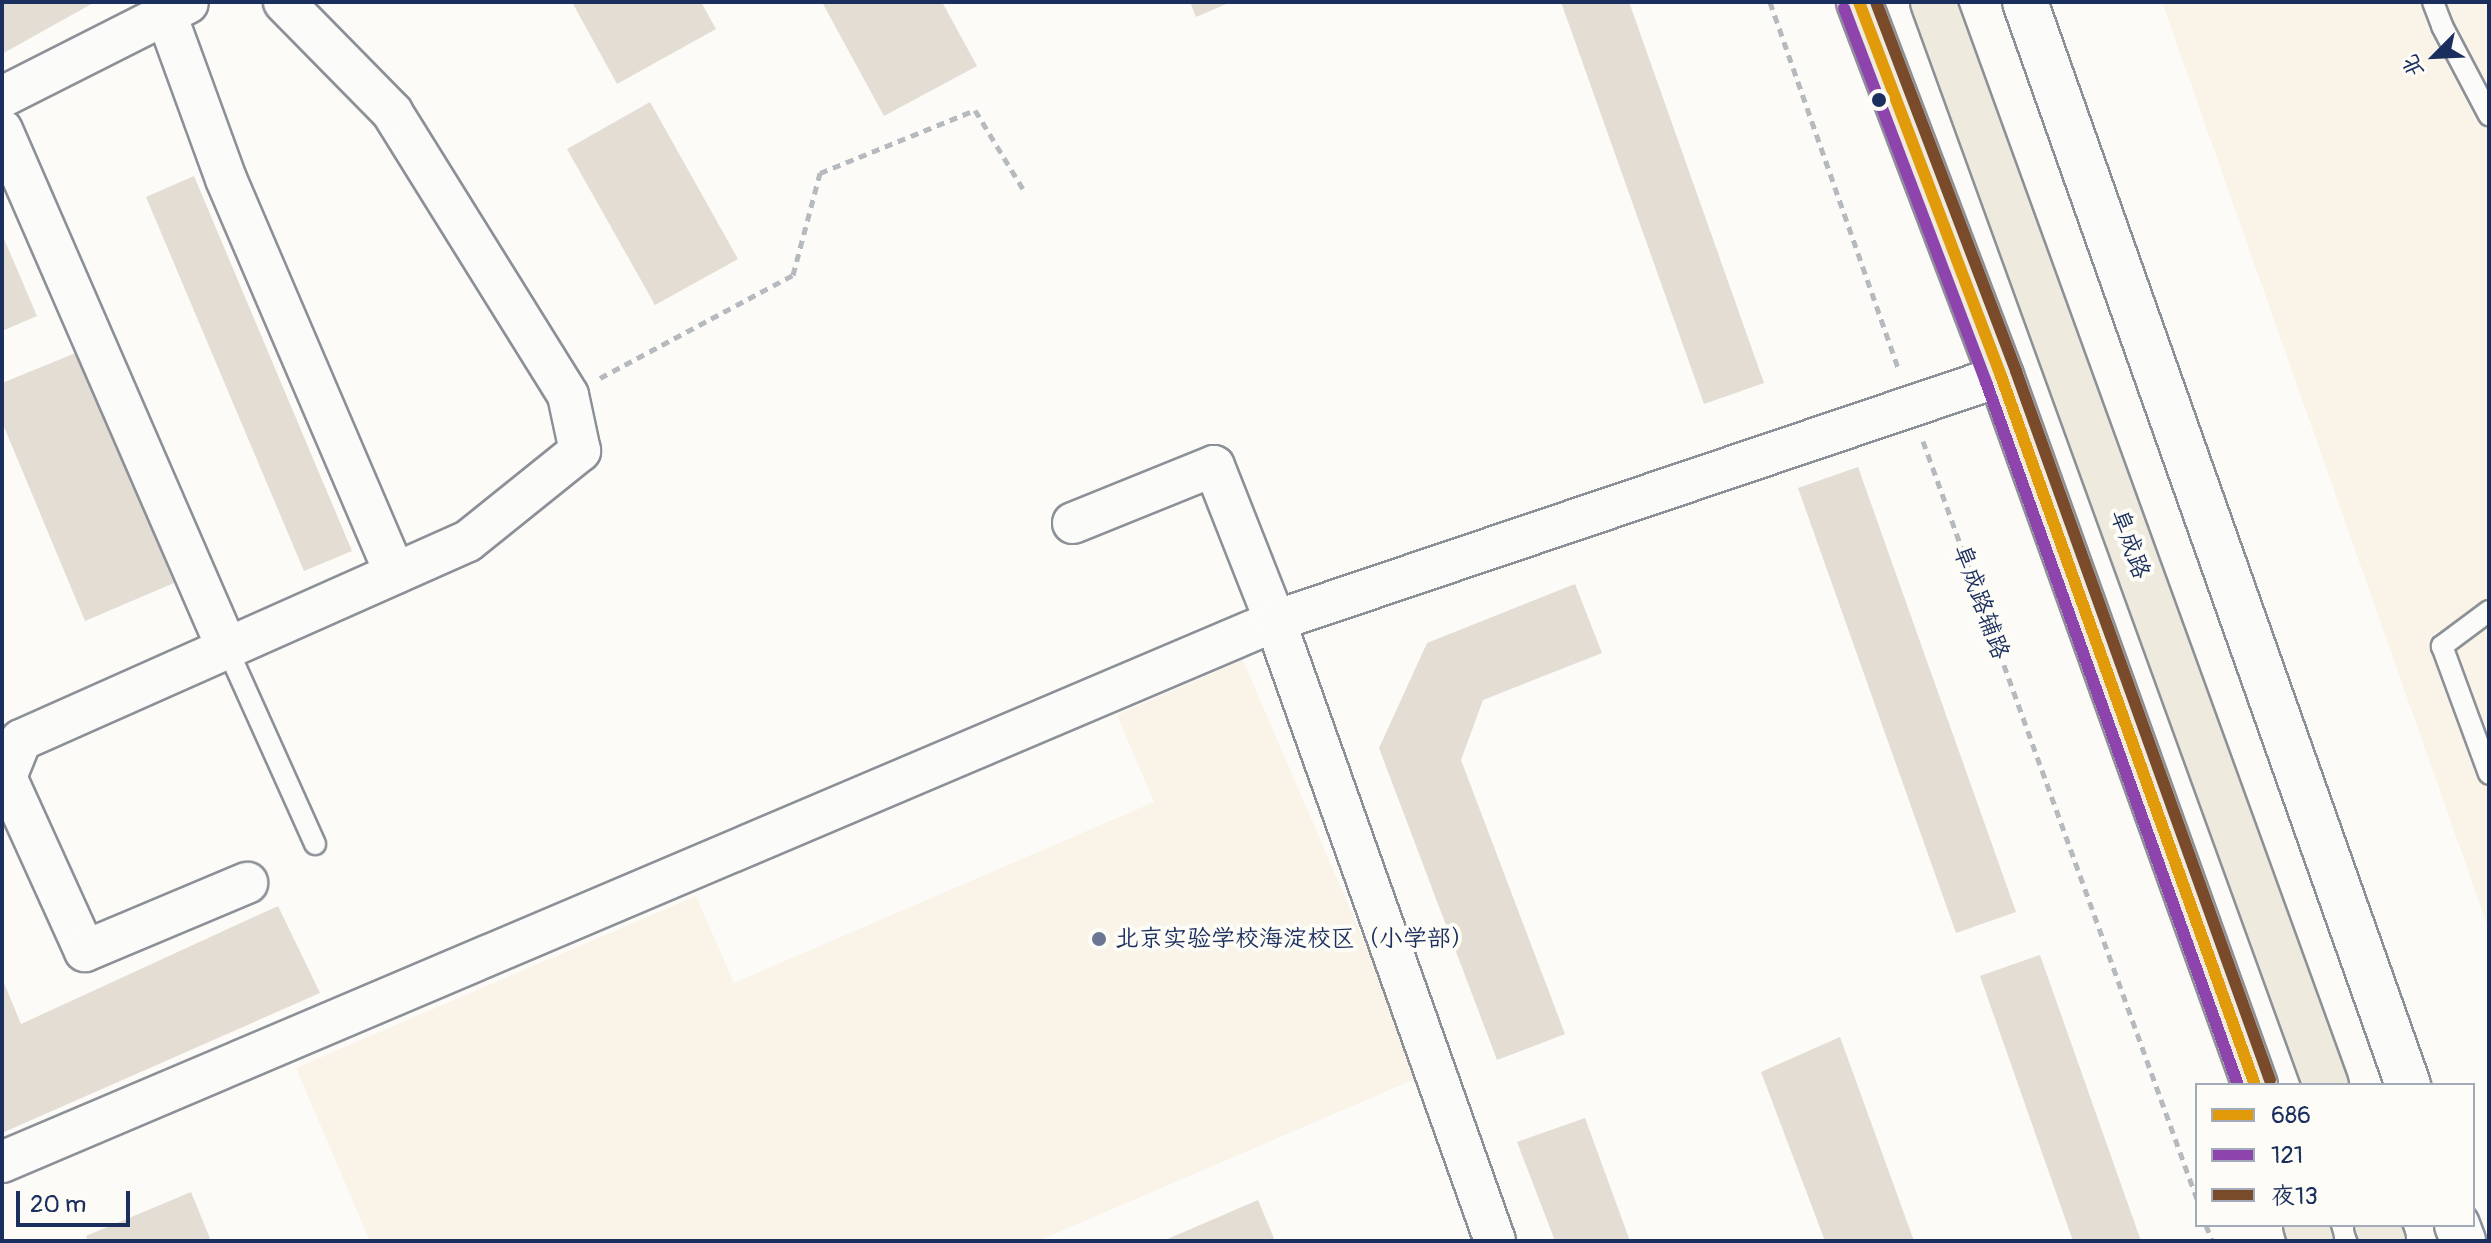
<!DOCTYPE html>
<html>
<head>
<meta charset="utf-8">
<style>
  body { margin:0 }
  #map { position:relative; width:2491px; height:1243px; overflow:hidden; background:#fcfbf8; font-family:Pangolin,"LXGW WenKai TC",sans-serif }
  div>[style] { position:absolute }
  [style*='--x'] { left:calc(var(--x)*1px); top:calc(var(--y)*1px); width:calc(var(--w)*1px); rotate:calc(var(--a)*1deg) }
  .built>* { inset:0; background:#f9f3e8 }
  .building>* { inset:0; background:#e3ddd3 }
  .path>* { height:5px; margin-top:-2.5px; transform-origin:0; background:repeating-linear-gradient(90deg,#b6b9bd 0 8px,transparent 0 14px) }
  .roads { filter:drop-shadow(2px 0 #8c9097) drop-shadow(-2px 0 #8c9097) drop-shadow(0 2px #8c9097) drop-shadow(0 -2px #8c9097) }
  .service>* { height:20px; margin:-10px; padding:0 10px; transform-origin:10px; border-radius:10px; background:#fbfbf9 }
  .minor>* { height:40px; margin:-20px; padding:0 20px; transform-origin:20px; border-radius:20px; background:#fbfbf9 }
  .tertiary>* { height:44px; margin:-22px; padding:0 22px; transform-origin:22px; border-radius:22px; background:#fbfbf9 }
  .trunk>* { height:44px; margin:-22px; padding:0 22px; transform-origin:22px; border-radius:22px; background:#eeeadd }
  .bus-1>* { height:12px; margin:-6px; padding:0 6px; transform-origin:6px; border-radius:6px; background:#e19a09 }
  .bus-2>* { height:12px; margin:-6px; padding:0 6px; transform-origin:6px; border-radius:6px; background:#8e44ad }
  .bus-3>* { height:12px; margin:-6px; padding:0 6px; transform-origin:6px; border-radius:6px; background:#7a4b2a }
  .dots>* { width:22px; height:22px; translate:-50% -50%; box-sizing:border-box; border:4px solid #fdfcf7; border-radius:50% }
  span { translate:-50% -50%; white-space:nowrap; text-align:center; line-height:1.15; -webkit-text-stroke:8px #fdfcf7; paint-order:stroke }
  .street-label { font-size:24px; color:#1b2f5e }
  .poi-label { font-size:24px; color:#1b2f5e }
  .left { translate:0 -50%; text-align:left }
  .frame { position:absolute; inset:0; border:4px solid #1b2f5e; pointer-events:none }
  .legend { position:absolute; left:2195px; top:1083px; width:280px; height:144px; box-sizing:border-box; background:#fdfcf7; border:2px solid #a3aaba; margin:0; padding:10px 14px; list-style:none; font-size:24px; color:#1b2f5e }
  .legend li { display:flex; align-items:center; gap:16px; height:40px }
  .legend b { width:40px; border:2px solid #a3aaba }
  .north { position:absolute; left:2395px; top:16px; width:80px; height:80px; -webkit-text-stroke:6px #fdfcf7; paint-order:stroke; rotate:246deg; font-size:22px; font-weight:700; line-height:32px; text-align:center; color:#1b2f5e }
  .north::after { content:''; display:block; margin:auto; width:28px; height:36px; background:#1b2f5e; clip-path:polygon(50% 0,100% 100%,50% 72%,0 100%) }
  .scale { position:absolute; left:16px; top:1191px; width:114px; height:36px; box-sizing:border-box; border:4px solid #1b2f5e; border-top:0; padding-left:10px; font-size:24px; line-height:28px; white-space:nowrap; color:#1b2f5e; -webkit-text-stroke:6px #fdfcf7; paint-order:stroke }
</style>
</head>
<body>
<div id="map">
  <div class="built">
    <div style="clip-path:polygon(2162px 2px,2489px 2px,2489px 930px)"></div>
    <div style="clip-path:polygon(1243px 660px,1422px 1076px,1038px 1241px,370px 1241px,296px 1068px,696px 896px,734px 983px,1154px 802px,1117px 715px)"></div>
  </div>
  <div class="building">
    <div style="clip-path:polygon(2px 2px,95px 2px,2px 54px)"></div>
    <div style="clip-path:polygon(572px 2px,701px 2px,716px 29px,617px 84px)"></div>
    <div style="clip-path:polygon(822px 2px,942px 2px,977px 66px,884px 116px)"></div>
    <div style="clip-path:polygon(1190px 2px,1231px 2px,1196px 17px)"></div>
    <div style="clip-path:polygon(1561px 2px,1629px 2px,1764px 383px,1704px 404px)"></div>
    <div style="clip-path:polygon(650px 102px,738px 259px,655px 305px,567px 149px)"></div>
    <div style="clip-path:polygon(194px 176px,352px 551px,304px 571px,146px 197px)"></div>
    <div style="clip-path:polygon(2px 234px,37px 316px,2px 331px)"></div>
    <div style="clip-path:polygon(78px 352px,174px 583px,85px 621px,2px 422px,2px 383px)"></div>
    <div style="clip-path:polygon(1858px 467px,2016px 912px,1956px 933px,1798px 488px)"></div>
    <div style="clip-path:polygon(1575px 584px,1602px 653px,1483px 700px,1461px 760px,1565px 1034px,1497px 1060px,1379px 748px,1427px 643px)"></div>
    <div style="clip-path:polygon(278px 906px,320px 993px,2px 1133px,2px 978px,21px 1024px)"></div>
    <div style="clip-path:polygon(2040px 955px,2141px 1241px,2073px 1241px,1980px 976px)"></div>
    <div style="clip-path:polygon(1840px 1037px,1914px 1241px,1825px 1241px,1761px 1072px)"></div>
    <div style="clip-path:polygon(1585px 1118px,1630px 1241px,1555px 1241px,1517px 1142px)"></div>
    <div style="clip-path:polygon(191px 1192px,211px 1241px,88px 1241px,86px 1236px)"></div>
    <div style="clip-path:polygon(1258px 1200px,1275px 1241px,1163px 1241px)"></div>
  </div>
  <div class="path">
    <div style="--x:1770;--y:2;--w:391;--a:70.7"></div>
    <div style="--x:600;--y:378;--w:219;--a:-28.1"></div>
    <div style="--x:793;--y:275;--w:106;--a:-75.2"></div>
    <div style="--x:820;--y:173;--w:167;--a:-22.1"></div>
    <div style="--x:975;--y:110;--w:92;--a:58.7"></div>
    <div style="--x:1923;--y:441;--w:806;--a:70.13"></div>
    <div style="--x:2206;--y:1225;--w:17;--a:69"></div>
  </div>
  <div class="roads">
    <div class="service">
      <div style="--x:2433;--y:2;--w:26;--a:69"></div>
      <div style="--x:2442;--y:26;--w:101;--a:62.2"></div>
      <div style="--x:2489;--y:611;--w:59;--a:143.3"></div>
      <div style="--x:2442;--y:646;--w:136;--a:69.8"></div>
      <div style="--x:227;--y:648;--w:215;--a:65.8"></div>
    </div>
    <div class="minor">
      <div style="--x:166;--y:14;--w:176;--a:70"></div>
      <div style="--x:226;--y:179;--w:429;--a:66.8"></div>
      <div style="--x:2;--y:97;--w:208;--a:-26.8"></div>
      <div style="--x:2;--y:130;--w:565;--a:66.52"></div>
      <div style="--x:1073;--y:523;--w:152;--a:-22"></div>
      <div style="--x:1214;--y:466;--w:167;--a:68.5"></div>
      <div style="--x:1275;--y:621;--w:658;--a:70.46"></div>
      <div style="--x:6;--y:777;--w:191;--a:65.6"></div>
      <div style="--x:85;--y:951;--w:176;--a:-22.8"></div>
      <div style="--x:2;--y:778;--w:4;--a:-14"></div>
      <div style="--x:6;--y:777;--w:40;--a:-68"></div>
      <div style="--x:21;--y:740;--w:489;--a:-24"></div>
      <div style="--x:468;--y:541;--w:144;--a:-38.8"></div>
      <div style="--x:580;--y:451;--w:57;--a:-102.1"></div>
      <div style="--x:568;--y:395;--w:333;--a:-121.9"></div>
      <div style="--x:392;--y:112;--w:154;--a:-134.5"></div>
      <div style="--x:2;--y:1162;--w:1383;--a:-23.02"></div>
      <div style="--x:1275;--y:621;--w:766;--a:-18.65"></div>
    </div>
    <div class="tertiary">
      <div style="--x:2025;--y:2;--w:1149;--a:70.52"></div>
      <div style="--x:2457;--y:1225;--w:17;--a:69"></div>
    </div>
    <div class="trunk">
      <div style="--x:1859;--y:2;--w:400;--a:69.2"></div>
      <div style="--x:2001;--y:376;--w:753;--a:70.29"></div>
      <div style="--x:1933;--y:2;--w:1152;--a:70.06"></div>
      <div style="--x:2306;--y:1225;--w:17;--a:73"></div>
      <div style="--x:2377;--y:1225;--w:17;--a:69"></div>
    </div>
  </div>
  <div class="bus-1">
    <div style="--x:1859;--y:2;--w:400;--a:69.2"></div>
    <div style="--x:2001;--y:376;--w:753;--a:70.29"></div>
  </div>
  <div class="bus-2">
    <div style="--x:1844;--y:8;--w:400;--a:69.2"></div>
    <div style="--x:1986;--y:382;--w:747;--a:70.28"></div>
  </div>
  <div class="bus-3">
    <div style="--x:1876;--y:2;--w:395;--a:69.2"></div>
    <div style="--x:2016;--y:371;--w:753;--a:70.29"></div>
  </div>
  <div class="dots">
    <div style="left:1879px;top:100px;background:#1b2f5e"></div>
    <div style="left:1099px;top:939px;background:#6a7694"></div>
  </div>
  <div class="street-label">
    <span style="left:2130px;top:544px;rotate:70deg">阜成路</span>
    <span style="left:1981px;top:602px;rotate:70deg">阜成路辅路</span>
  </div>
  <div class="poi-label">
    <span class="left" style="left:1115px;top:939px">北京实验学校海淀校区（小学部）</span>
  </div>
  <div class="frame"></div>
  <ul class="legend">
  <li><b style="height:10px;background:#e19a09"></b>686</li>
  <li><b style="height:10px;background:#8e44ad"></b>121</li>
  <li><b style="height:10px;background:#7a4b2a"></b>夜13</li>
  </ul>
  <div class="north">北</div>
  <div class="scale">20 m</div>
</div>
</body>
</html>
